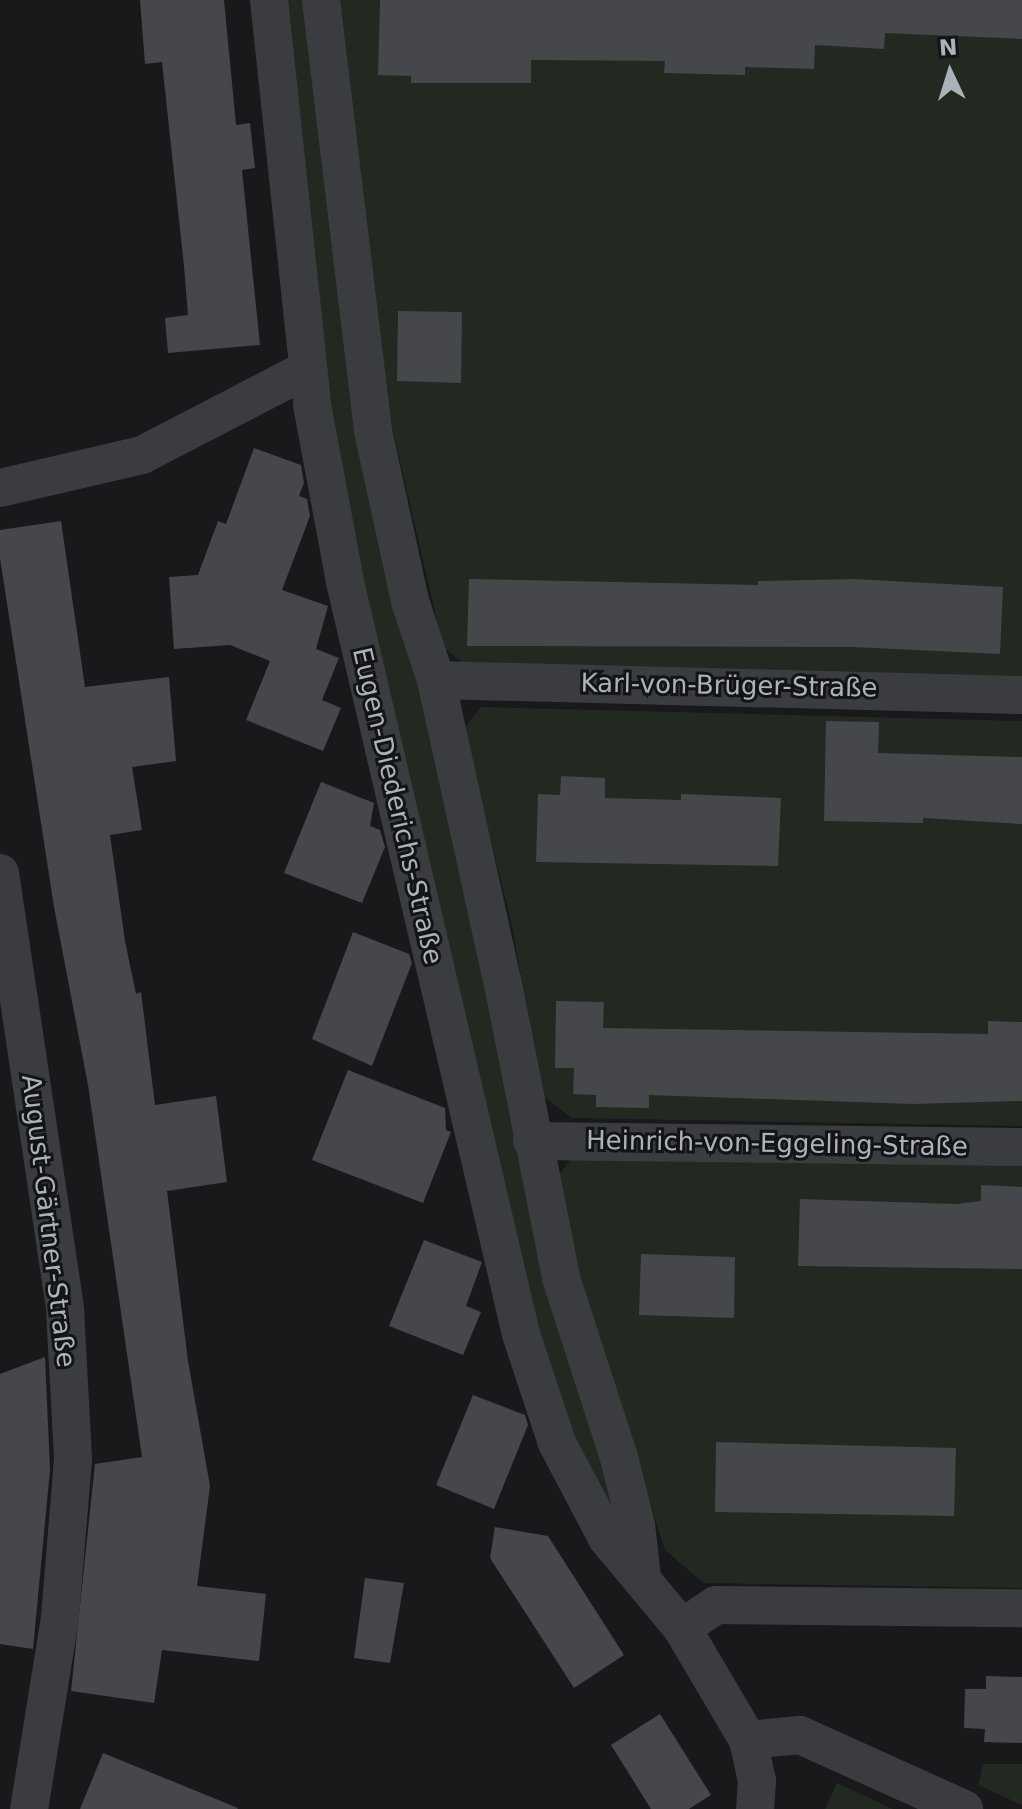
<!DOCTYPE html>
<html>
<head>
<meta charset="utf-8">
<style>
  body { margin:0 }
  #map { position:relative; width:1022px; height:1809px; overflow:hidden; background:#19191b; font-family:"DejaVu Sans",sans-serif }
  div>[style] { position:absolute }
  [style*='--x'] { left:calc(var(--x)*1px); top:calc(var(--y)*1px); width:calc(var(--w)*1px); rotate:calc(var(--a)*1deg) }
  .green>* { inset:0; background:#212921 }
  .building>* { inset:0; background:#45474b }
  .street>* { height:38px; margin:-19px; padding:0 19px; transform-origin:19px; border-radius:19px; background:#3a3c40 }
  span { translate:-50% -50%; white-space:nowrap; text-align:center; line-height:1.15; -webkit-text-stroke:6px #141416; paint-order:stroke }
  .street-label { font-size:26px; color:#abb2ba }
  .north { position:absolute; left:910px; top:32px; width:80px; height:80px; -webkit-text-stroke:6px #141416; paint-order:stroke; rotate:356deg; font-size:22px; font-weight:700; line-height:32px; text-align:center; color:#abb2ba }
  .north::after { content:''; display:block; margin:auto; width:28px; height:36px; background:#abb2ba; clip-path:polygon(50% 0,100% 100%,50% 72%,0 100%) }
</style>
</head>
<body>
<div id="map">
  <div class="green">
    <div style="clip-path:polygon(279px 0,304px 0,353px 404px,617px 1495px,611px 1524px,531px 1334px,324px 408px)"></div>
    <div style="clip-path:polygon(338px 0,1022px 0,1022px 680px,471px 669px,443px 647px,387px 405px)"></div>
    <div style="clip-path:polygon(481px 707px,1022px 721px,1022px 1126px,572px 1118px,543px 1096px,510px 916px,463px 730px)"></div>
    <div style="clip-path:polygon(574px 1155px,1022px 1162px,1022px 1588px,704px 1583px,665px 1550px,572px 1254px,558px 1176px)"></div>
    <div style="clip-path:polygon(983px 1764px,1022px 1764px,1022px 1805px,978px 1785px)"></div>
    <div style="clip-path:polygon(837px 1783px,893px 1809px,825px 1809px)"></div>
  </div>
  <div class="building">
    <div style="clip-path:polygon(140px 0,224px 0,236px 125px,250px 123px,253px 151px,255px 168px,242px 170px,260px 345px,168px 353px,165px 318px,188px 315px,184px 266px,162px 62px,145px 64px)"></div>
    <div style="clip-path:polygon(380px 0,1022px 0,1022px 39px,885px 33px,884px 49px,815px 45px,814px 69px,745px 67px,745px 75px,664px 73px,665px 61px,531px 60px,531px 83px,411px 83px,411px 76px,378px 75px)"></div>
    <div style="clip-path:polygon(398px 311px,462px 312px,461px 383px,397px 381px)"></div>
    <div style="clip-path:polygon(254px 448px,301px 465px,304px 483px,299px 496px,307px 499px,310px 516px,282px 590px,328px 606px,316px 649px,339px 658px,322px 700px,341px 708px,323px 751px,246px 720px,270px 661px,230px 645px,174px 649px,169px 577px,198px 575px,218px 521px,226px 524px)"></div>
    <div style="clip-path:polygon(61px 521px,85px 687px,169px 677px,176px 761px,132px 767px,142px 830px,110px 835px,125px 941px,136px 994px,141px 992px,155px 1105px,216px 1096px,227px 1182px,167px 1191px,188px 1361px,210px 1486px,197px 1586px,266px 1594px,259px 1661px,162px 1650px,154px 1703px,71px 1691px,95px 1464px,142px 1457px,88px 1085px,54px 907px,0 558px,0 530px)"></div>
    <div style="clip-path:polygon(469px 579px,758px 585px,758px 581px,854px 579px,1003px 587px,1000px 654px,852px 647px,467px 646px)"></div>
    <div style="clip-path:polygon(826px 721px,879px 722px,878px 753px,1022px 757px,1022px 824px,923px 818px,923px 823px,824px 821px)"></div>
    <div style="clip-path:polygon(561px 776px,605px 778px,605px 798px,681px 800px,681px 794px,781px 798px,778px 866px,536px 862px,538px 794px,560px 795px)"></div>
    <div style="clip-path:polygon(321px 782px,374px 803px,370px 826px,380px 830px,385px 847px,362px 903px,284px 873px)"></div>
    <div style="clip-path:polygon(353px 932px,409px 954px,412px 963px,372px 1066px,312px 1039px)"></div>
    <div style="clip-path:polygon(556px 1001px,604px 1002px,603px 1028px,988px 1034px,988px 1021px,1022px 1022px,1022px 1101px,912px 1104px,649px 1095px,649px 1108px,596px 1107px,596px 1095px,573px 1094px,574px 1068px,555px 1068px)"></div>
    <div style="clip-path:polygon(348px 1070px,445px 1108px,446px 1130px,451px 1132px,423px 1203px,312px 1160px)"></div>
    <div style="clip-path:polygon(981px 1185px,1022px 1187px,1022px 1269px,798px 1266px,800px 1199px,957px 1204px,981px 1201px)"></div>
    <div style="clip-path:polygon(424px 1240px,482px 1262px,466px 1306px,481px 1312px,463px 1355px,389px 1326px)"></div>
    <div style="clip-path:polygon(641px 1254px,735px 1257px,734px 1318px,639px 1315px)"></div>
    <div style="clip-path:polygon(45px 1357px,50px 1470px,33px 1649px,0 1644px,0 1374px)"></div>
    <div style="clip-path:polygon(473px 1395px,525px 1415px,528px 1425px,494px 1509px,436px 1485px)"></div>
    <div style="clip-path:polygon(716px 1442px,956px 1448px,954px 1516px,715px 1512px)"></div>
    <div style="clip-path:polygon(495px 1527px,548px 1536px,624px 1655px,574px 1688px,490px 1558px)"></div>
    <div style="clip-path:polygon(365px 1578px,404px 1583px,390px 1663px,354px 1658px)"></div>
    <div style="clip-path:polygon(986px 1676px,1022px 1677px,1022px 1743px,984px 1742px,985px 1729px,964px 1728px,965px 1689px,986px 1689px)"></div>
    <div style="clip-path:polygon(660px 1714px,711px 1795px,689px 1809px,651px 1809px,611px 1745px)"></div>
    <div style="clip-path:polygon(103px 1753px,238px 1808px,237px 1809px,80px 1809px)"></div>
  </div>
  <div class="street">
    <div style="--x:269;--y:0;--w:407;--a:83.9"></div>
    <div style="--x:312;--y:405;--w:180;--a:79.4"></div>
    <div style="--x:345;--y:582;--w:772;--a:76.83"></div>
    <div style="--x:521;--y:1334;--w:115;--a:71.7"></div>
    <div style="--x:557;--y:1443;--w:107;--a:62.2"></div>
    <div style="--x:607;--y:1538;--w:117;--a:50.2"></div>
    <div style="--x:682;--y:1628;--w:130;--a:59.5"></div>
    <div style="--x:748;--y:1740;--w:52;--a:-5.5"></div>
    <div style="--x:800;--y:1735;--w:180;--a:24.3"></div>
    <div style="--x:321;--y:0;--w:434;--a:83.1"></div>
    <div style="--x:373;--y:431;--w:174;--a:77.7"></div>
    <div style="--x:410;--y:601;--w:83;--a:71.8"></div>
    <div style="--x:436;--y:680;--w:306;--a:77.6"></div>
    <div style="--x:502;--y:979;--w:305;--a:78.8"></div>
    <div style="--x:561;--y:1278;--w:185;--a:72.1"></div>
    <div style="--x:618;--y:1454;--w:73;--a:75.8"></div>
    <div style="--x:636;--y:1525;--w:52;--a:83.4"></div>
    <div style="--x:0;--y:488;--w:146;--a:-13.1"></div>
    <div style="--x:142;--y:455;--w:187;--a:-27.4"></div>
    <div style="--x:436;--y:680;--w:586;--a:1.47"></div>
    <div style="--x:0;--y:873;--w:442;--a:81.5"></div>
    <div style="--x:65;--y:1310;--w:149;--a:86.9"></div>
    <div style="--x:73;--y:1459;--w:160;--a:94.7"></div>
    <div style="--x:60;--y:1618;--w:193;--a:99.2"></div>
    <div style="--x:532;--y:1141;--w:490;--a:0.7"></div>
    <div style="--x:682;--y:1628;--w:41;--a:-34.1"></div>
    <div style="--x:716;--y:1605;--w:306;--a:0.6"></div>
    <div style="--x:748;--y:1740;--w:42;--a:77.6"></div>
    <div style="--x:757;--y:1781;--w:28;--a:94"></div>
  </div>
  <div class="street-label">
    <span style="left:729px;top:686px;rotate:1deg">Karl-von-Brüger-Straße</span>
    <span style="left:397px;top:806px;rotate:77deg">Eugen-Diederichs-Straße</span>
    <span style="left:777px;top:1144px;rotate:1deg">Heinrich-von-Eggeling-Straße</span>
    <span style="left:48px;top:1221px;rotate:83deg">August-Gärtner-Straße</span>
  </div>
  <div class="north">N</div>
</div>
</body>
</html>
